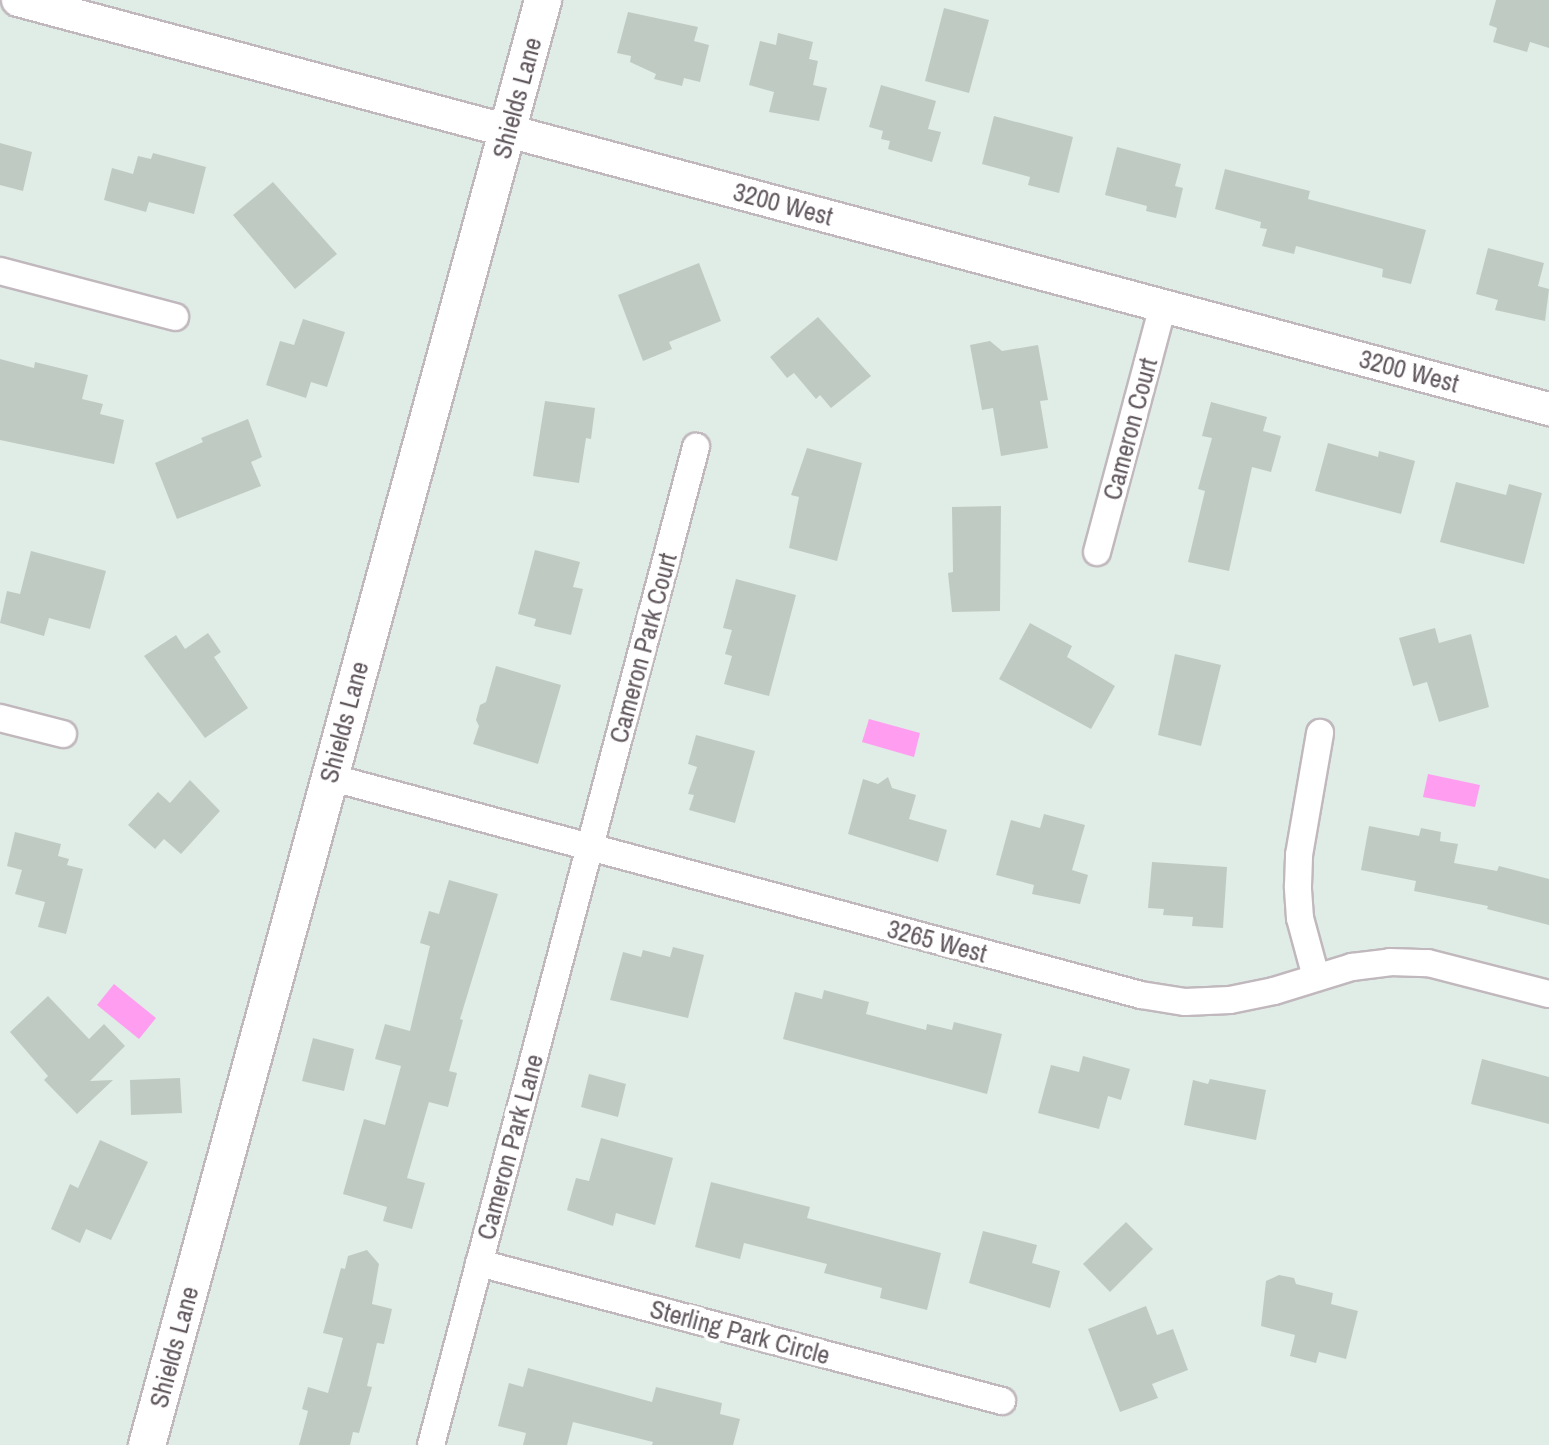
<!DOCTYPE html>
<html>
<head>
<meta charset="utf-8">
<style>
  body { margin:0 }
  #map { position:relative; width:1549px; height:1445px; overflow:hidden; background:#e0ece6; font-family:"Archivo Narrow",sans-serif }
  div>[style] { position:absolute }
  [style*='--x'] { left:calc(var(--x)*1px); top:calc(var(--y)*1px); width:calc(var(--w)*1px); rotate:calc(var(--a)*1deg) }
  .water>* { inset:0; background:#ff9ef0 }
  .building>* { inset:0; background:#bfcac3 }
  .roads { filter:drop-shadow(2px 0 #c0b8bd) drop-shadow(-2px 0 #c0b8bd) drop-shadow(0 2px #c0b8bd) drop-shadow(0 -2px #c0b8bd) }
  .minor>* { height:26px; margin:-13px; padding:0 13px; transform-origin:13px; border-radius:13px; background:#fff }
  .tertiary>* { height:32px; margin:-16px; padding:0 16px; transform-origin:16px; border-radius:16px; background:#fff }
  .secondary>* { height:36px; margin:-18px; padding:0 18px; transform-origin:18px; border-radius:18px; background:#fff }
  span { translate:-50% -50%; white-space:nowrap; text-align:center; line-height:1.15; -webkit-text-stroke:8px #fff; paint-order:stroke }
  .street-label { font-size:26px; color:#62595f }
</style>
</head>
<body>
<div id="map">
  <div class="water">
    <div style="clip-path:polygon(869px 719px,920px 733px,914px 757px,862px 742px)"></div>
    <div style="clip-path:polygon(1428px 774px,1480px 785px,1475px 807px,1423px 797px)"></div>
    <div style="clip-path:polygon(114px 984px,156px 1018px,139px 1039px,97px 1005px)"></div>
  </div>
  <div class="building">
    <div style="clip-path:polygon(1496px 0,1549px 0,1549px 48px,1530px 42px,1527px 52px,1493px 42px,1497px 28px,1489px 25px)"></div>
    <div style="clip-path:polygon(944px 8px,989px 20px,969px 93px,925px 81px)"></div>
    <div style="clip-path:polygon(628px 12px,698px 27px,694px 41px,709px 45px,700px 82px,684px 78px,682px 86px,654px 79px,656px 74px,630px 62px,631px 56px,617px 53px)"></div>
    <div style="clip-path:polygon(778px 33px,813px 42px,809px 59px,818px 61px,813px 85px,827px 88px,819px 121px,769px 112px,774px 92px,749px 85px,760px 41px,776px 45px)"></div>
    <div style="clip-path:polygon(881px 85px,936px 101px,928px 129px,941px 132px,932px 162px,888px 149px,890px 141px,881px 139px,883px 131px,869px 127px)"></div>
    <div style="clip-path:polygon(994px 116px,1073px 137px,1059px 193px,1028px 185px,1030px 177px,982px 164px)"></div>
    <div style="clip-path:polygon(0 143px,32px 152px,23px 191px,0 185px)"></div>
    <div style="clip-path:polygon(1117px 147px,1181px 164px,1175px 186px,1183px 188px,1176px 218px,1146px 211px,1147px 206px,1105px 195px)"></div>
    <div style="clip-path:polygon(153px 153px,206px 167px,194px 214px,149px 202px,146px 212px,104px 200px,112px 168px,133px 174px,138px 156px,151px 159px)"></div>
    <div style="clip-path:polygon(1225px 169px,1310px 191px,1308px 199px,1426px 230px,1411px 284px,1382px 277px,1383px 269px,1296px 246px,1294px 254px,1262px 246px,1267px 229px,1260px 228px,1261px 222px,1215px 209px)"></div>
    <div style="clip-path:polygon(273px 182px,337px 254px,295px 289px,233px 215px)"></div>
    <div style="clip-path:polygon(1488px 248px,1544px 263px,1538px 286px,1549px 289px,1545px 321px,1495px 310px,1498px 300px,1476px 294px)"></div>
    <div style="clip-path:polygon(699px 263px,721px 321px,669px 342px,672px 349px,643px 361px,618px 295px)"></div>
    <div style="clip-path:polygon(818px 317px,871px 376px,831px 408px,820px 395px,816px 399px,794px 373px,787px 378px,770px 357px)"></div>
    <div style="clip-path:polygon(303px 319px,345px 332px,327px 387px,311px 382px,306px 398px,266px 385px,280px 341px,294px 345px)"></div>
    <div style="clip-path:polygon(990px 341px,1002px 351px,1038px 345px,1048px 400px,1040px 401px,1048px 448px,1001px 456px,993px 408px,982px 410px,970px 345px)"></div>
    <div style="clip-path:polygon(0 359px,34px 368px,35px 362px,88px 375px,82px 399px,103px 404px,100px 414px,124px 420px,114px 464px,0 440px)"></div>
    <div style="clip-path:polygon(545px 401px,595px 408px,591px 439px,586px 438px,579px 483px,533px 476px)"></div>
    <div style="clip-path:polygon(1211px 402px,1267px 417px,1263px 431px,1281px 436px,1271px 472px,1252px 467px,1229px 571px,1188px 562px,1205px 491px,1198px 489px,1212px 438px,1202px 436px)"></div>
    <div style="clip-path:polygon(248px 419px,262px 457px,251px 462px,261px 486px,177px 519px,155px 463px,203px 442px,201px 438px)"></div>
    <div style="clip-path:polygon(1328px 443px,1378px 457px,1379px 451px,1415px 461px,1401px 514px,1315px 491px)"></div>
    <div style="clip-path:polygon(807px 448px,862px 463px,837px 561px,789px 548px,799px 497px,791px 495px)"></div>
    <div style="clip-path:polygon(1456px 482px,1506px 495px,1509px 484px,1542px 493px,1524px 564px,1440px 542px)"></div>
    <div style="clip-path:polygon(1001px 506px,1000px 611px,952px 612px,948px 573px,953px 572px,952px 507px)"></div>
    <div style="clip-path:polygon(535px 550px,580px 562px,573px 587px,583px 589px,571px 635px,534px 626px,536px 619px,518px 614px)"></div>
    <div style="clip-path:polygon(31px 551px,106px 571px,90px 629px,49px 618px,44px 636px,0 623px,7px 591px,20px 594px)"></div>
    <div style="clip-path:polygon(736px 579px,796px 595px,769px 696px,724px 684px,732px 656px,725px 654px,732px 630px,723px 628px)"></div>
    <div style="clip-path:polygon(1030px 623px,1072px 646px,1067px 657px,1115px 686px,1091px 729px,999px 679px)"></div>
    <div style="clip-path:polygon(1435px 628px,1439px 643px,1471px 634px,1489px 707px,1439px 722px,1427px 682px,1413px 686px,1399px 638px)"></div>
    <div style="clip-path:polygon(208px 633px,221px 652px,214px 657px,248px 708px,205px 738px,144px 656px,176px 635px,185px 649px)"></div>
    <div style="clip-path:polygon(1175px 654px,1221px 665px,1201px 746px,1158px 735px)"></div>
    <div style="clip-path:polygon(496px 666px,561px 685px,538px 764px,473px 744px,479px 726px,476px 720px,480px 705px,486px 702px)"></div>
    <div style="clip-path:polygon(696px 735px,755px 751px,735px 823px,689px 810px,694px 795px,688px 794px,697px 767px,688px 764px)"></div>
    <div style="clip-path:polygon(888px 777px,892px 788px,916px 795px,909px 819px,947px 830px,938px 862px,848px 834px,863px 779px,878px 784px)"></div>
    <div style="clip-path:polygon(190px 780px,220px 811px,181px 854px,164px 839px,155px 849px,128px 825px,158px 792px,170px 803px)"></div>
    <div style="clip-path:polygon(1044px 814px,1085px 825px,1072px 870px,1088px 875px,1080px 904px,1032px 894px,1034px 885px,996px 875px,1011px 820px,1040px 828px)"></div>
    <div style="clip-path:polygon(1369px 826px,1419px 836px,1421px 828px,1441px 832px,1440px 841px,1458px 844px,1454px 863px,1497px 871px,1499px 866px,1549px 879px,1549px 925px,1487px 909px,1488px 906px,1414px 891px,1416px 881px,1361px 870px)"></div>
    <div style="clip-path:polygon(15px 832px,61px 844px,58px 856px,69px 859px,67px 865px,83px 869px,66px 934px,38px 927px,45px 902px,15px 894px,22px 870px,7px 866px)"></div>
    <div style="clip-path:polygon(1152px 862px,1227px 867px,1223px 928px,1192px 926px,1193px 917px,1163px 915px,1164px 909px,1148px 908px)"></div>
    <div style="clip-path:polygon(449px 880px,498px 894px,460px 1019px,463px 1020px,449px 1071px,457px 1073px,448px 1107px,429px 1102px,407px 1178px,425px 1183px,412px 1229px,383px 1221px,387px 1207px,343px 1194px,364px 1119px,385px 1125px,401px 1066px,375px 1059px,385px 1024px,410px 1031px,430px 946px,420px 943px,429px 911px,439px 914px)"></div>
    <div style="clip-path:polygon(673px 947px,704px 955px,688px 1018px,610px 1000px,623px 952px,641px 957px,643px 950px,670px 957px)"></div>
    <div style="clip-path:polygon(824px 990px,869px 1002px,866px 1014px,926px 1030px,927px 1024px,952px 1030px,954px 1022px,1002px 1034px,987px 1094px,783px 1039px,795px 992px,822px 999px)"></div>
    <div style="clip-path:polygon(48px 996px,89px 1039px,104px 1024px,125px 1046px,90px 1081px,113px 1080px,77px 1114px,44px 1080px,48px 1076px,10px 1032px)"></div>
    <div style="clip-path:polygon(313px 1038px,354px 1049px,344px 1091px,302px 1081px)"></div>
    <div style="clip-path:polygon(1083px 1056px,1130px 1069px,1121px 1100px,1108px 1096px,1099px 1129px,1038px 1113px,1051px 1065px,1079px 1072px)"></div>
    <div style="clip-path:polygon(1482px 1059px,1549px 1077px,1549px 1124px,1471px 1104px)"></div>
    <div style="clip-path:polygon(589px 1074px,626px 1084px,618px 1117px,581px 1107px)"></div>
    <div style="clip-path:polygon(180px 1078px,182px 1113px,131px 1115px,130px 1080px)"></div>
    <div style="clip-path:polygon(1210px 1079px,1266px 1090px,1256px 1140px,1184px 1125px,1193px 1080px,1208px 1084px)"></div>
    <div style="clip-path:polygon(601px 1138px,673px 1158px,655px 1225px,616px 1213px,613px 1226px,567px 1210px,576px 1178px,589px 1181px)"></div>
    <div style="clip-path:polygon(100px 1140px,148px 1162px,111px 1240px,86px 1229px,80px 1243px,51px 1229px,70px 1184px,78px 1188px)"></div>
    <div style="clip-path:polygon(711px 1182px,810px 1207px,807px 1218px,941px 1253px,927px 1310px,880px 1298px,882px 1288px,824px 1273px,827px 1264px,744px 1243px,740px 1259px,695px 1247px)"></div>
    <div style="clip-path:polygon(1126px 1222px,1153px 1249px,1110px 1292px,1083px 1264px)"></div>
    <div style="clip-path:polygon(983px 1231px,1037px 1245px,1032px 1263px,1060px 1271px,1050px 1308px,969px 1283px)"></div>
    <div style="clip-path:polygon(367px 1250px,379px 1264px,372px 1304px,392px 1309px,384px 1344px,377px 1343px,367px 1386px,372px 1387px,359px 1433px,353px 1432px,350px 1445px,299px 1445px,308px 1411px,302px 1409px,308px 1387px,328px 1393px,343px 1338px,323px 1333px,341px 1268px,345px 1269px,348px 1256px)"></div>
    <div style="clip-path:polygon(1279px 1275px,1294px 1278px,1296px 1284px,1333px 1293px,1331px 1304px,1358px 1311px,1346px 1359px,1319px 1352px,1316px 1363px,1290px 1356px,1295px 1335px,1261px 1326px,1266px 1281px)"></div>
    <div style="clip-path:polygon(1146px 1306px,1157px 1335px,1173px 1329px,1188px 1370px,1152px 1384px,1158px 1398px,1120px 1412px,1088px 1329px)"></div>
    <div style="clip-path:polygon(528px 1368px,652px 1402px,656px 1387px,722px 1403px,720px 1414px,740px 1419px,733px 1445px,652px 1445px,653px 1442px,573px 1422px,567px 1445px,523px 1445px,526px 1433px,498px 1426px,509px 1383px,523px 1387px)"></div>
  </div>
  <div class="roads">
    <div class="minor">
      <div style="--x:0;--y:271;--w:181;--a:14.7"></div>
      <div style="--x:1097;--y:552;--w:256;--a:-75"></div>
      <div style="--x:0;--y:718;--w:65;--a:14.3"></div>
      <div style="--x:329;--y:777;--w:841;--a:15.03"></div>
      <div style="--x:1141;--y:995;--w:45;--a:9"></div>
      <div style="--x:1185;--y:1002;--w:45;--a:-2.5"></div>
      <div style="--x:1230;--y:1000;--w:45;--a:-11.6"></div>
      <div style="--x:1274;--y:991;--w:82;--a:-17.1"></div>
      <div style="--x:1352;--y:967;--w:38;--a:-7"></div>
      <div style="--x:1390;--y:962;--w:38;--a:2"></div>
      <div style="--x:1428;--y:963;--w:125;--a:14.4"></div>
      <div style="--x:1316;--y:977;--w:61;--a:-105.2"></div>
      <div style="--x:1300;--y:918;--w:32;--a:-94"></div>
      <div style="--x:1298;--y:886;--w:31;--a:-88"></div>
      <div style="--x:1299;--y:855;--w:124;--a:-80.2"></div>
      <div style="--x:479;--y:1263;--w:541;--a:14.78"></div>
      <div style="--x:431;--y:1445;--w:1033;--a:-75.13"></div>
    </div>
    <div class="tertiary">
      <div style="--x:18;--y:0;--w:1585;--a:14.96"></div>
    </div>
    <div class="secondary">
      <div style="--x:147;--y:1445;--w:1498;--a:-74.67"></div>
    </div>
  </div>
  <div class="street-label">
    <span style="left:517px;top:98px;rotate:-75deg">Shields Lane</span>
    <span style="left:783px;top:204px;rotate:15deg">3200 West</span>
    <span style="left:1409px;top:371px;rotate:15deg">3200 West</span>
    <span style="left:1130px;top:429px;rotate:-75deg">Cameron Court</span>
    <span style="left:643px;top:648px;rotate:-75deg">Cameron Park Court</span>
    <span style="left:344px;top:722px;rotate:-75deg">Shields Lane</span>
    <span style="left:937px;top:941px;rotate:15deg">3265 West</span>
    <span style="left:510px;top:1147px;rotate:-75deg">Cameron Park Lane</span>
    <span style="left:740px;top:1332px;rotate:15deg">Sterling Park Circle</span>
    <span style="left:174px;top:1347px;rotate:-75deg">Shields Lane</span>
  </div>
</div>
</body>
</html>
